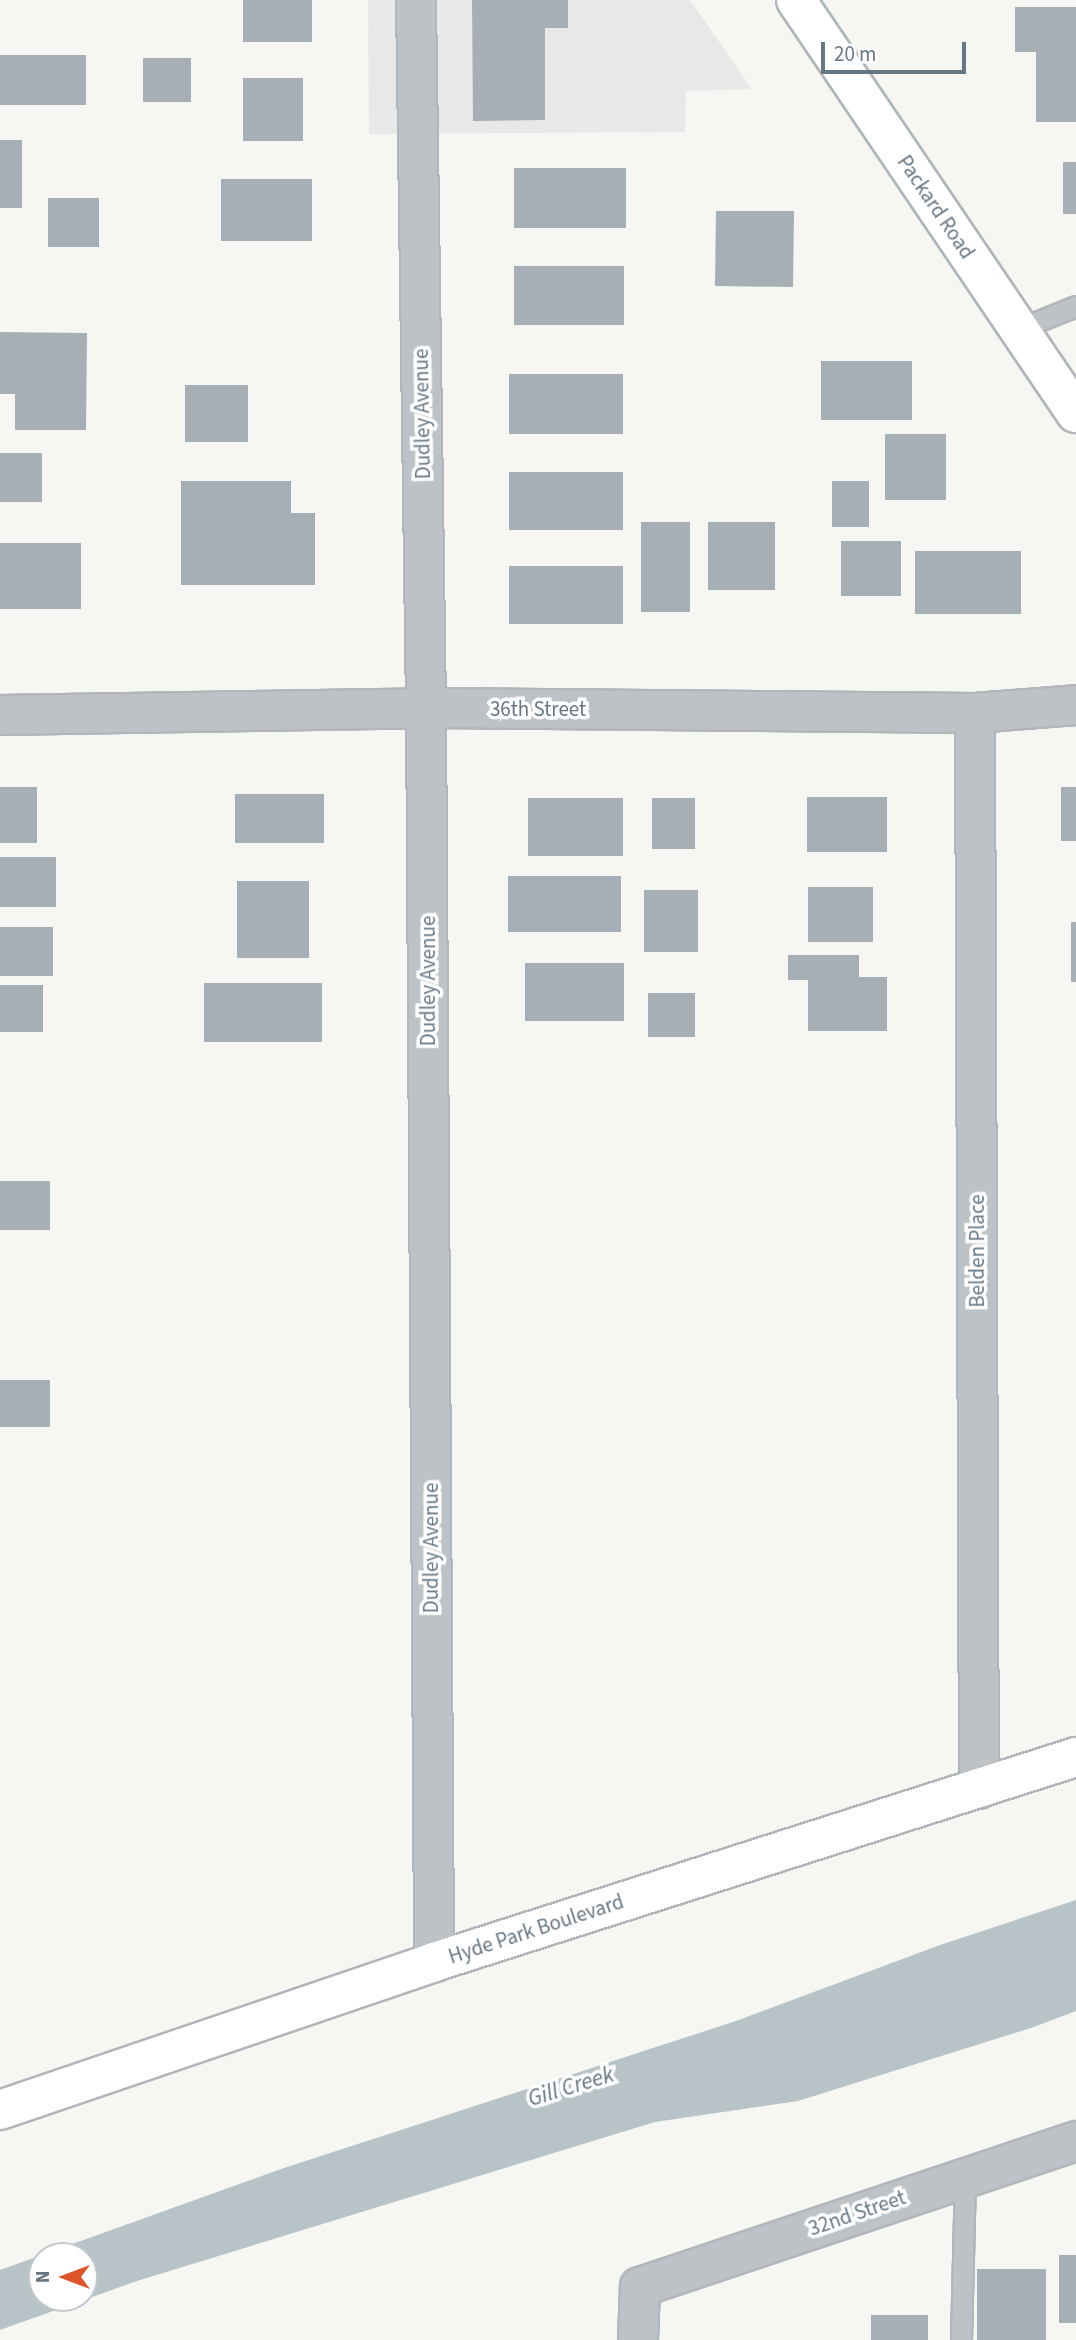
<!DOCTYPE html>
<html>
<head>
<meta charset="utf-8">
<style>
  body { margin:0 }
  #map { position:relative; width:1076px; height:2340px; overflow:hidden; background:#f6f7f3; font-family:"Source Sans 3",sans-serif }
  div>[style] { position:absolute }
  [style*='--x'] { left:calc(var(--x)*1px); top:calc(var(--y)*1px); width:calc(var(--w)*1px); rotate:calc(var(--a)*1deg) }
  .built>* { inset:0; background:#e7e8e7 }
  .water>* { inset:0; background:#b8c3c8 }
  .building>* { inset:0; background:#a6afb5 }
  .roads { filter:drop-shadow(2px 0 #b0b6ba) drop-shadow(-2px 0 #b0b6ba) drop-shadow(0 2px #b0b6ba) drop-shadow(0 -2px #b0b6ba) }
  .lane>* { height:19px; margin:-9.5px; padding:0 9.5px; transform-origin:9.5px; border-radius:9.5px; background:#bdc2c6 }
  .street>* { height:38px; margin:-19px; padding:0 19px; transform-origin:19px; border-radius:19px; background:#bdc2c6 }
  .secondary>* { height:38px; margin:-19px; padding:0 19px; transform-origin:19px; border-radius:19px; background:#fff }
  span { translate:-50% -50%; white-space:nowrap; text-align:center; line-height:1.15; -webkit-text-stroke:7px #fff; paint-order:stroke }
  .street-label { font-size:21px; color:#667784 }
  .water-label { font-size:23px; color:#627780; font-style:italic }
  .north { position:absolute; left:28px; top:2242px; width:70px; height:70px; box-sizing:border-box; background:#fff; border:2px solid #c2c9ce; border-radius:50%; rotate:270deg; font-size:19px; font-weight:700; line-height:28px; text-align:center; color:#667784 }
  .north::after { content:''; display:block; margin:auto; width:24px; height:32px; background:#df552b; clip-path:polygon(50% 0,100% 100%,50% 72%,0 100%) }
  .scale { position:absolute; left:821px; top:42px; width:145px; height:32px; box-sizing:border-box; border:4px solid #667784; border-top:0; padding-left:9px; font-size:21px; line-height:24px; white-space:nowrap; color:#667784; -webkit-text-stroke:5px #fff; paint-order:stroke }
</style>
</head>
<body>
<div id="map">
  <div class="built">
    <div style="clip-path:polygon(368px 0,690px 0,752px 89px,686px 91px,685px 132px,369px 134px)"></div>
  </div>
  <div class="water">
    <div style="clip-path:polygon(evenodd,1076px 1900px,1076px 2011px,1031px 2028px,798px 2101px,655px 2122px,137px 2281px,0 2330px,0 2270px,284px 2168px,736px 2021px,940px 1945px,1076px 1900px,42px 2256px,84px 2256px,84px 2298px,42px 2298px,42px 2256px)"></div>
  </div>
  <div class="building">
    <div style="clip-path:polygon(243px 0,312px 0,312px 42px,243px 42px)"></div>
    <div style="clip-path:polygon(472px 0,568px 0,568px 28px,545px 28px,545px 120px,473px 121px)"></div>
    <div style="clip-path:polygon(1015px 7px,1076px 7px,1076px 122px,1036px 122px,1036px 52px,1015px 52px)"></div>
    <div style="clip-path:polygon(0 55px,86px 55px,86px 105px,0 105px)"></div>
    <div style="clip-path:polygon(143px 58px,191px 58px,191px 102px,143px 102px)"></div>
    <div style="clip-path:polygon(243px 78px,303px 78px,303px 141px,243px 141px)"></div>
    <div style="clip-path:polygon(0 140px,22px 140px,22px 208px,0 208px)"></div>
    <div style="clip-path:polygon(1063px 162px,1076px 162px,1076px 214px,1063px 214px)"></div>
    <div style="clip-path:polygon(514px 168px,626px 168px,626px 228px,514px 228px)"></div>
    <div style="clip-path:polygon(221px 179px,312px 179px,312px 241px,221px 241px)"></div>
    <div style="clip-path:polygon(48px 198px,99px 198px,99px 247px,48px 247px)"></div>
    <div style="clip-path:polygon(716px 211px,794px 211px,793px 287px,715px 286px)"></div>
    <div style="clip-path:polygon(514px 266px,624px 266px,624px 325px,514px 325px)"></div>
    <div style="clip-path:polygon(0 332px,87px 333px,86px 430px,15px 430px,15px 394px,0 394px)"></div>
    <div style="clip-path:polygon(821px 361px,912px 361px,912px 420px,821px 420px)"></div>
    <div style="clip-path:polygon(509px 374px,623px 374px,623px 434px,509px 434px)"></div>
    <div style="clip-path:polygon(185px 385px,248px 385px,248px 442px,185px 442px)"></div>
    <div style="clip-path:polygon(885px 434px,946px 434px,946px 500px,885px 500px)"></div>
    <div style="clip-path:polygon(0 453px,42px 453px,42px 502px,0 502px)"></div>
    <div style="clip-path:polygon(509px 472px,623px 472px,623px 530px,509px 530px)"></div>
    <div style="clip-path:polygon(181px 481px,291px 481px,291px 513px,315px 513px,315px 585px,181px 585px)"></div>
    <div style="clip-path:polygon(832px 481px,869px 481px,869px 527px,832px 527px)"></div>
    <div style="clip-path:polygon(641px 522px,690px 522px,690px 612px,641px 612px)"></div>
    <div style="clip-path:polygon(708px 522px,775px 522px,775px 590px,708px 590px)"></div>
    <div style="clip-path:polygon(841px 541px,901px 541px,901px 596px,841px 596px)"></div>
    <div style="clip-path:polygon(0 543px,81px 543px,81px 609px,0 609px)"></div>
    <div style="clip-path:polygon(915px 551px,1021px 551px,1021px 614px,915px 614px)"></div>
    <div style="clip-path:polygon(509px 566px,623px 566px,623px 624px,509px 624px)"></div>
    <div style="clip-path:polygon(0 787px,37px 787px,37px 843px,0 843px)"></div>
    <div style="clip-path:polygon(1061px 787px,1076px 787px,1076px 841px,1061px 841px)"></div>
    <div style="clip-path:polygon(235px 794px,324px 794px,324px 843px,235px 843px)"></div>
    <div style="clip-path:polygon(807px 797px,887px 797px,887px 852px,807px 852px)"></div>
    <div style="clip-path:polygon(528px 798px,623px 798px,623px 856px,528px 856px)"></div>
    <div style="clip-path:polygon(652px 798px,695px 798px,695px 849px,652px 849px)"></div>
    <div style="clip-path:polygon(0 857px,56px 857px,56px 907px,0 907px)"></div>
    <div style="clip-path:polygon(508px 876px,621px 876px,621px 932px,508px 932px)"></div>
    <div style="clip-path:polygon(237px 881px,309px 881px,309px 958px,237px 958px)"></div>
    <div style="clip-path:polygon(808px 887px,873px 887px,873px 942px,808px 942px)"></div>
    <div style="clip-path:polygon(644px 890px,698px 890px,698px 952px,644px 952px)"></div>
    <div style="clip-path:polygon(1071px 922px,1076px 922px,1076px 982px,1071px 982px)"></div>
    <div style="clip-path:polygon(0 927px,53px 927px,53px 976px,0 976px)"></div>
    <div style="clip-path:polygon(788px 955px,859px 955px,859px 977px,887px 977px,887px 1031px,808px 1031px,808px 980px,788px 980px)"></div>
    <div style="clip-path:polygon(525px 963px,624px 963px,624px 1021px,525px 1021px)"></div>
    <div style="clip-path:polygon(204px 983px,322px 983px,322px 1042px,204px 1042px)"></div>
    <div style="clip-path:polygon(0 985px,43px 985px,43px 1032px,0 1032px)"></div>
    <div style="clip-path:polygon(648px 993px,695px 993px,695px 1037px,648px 1037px)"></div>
    <div style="clip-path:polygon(0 1181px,50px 1181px,50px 1230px,0 1230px)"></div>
    <div style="clip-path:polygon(0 1380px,50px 1380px,50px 1427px,0 1427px)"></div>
    <div style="clip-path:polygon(1059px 2255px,1076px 2255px,1076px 2323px,1059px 2323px)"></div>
    <div style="clip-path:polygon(977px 2269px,1046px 2269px,1046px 2340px,977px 2340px)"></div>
    <div style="clip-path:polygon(871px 2315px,928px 2315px,928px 2340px,871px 2340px)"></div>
  </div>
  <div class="roads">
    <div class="lane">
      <div style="--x:1019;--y:329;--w:61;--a:-22"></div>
      <div style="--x:961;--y:2340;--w:164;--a:-88.6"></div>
    </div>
    <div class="street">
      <div style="--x:416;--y:0;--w:708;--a:89.19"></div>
      <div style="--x:426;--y:708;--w:1254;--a:89.63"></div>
      <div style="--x:975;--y:713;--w:1076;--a:89.79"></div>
      <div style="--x:0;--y:715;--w:426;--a:-0.9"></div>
      <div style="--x:426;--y:708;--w:549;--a:0.52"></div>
      <div style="--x:975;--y:713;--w:101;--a:-4.5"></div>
      <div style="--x:638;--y:2340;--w:53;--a:-87.8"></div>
      <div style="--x:640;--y:2287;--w:460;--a:-18.5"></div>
    </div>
    <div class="secondary">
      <div style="--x:796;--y:0;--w:499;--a:55.9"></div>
      <div style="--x:0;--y:2110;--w:459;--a:-18.8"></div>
      <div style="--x:434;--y:1962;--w:674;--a:-17.71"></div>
    </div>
  </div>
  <div class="street-label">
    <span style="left:936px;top:207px;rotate:56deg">Packard Road</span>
    <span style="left:422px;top:414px;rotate:-91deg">Dudley Avenue</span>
    <span style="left:538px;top:709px">36th Street</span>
    <span style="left:428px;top:981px;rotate:-90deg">Dudley Avenue</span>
    <span style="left:977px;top:1251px;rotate:-90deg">Belden Place</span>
    <span style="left:431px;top:1548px;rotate:-90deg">Dudley Avenue</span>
    <span style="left:536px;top:1929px;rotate:-18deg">Hyde Park Boulevard</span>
    <span style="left:857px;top:2213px;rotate:-19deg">32nd Street</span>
  </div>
  <div class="water-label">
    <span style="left:571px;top:2087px;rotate:-17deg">Gill Creek</span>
  </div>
  <div class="north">N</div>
  <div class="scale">20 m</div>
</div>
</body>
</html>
